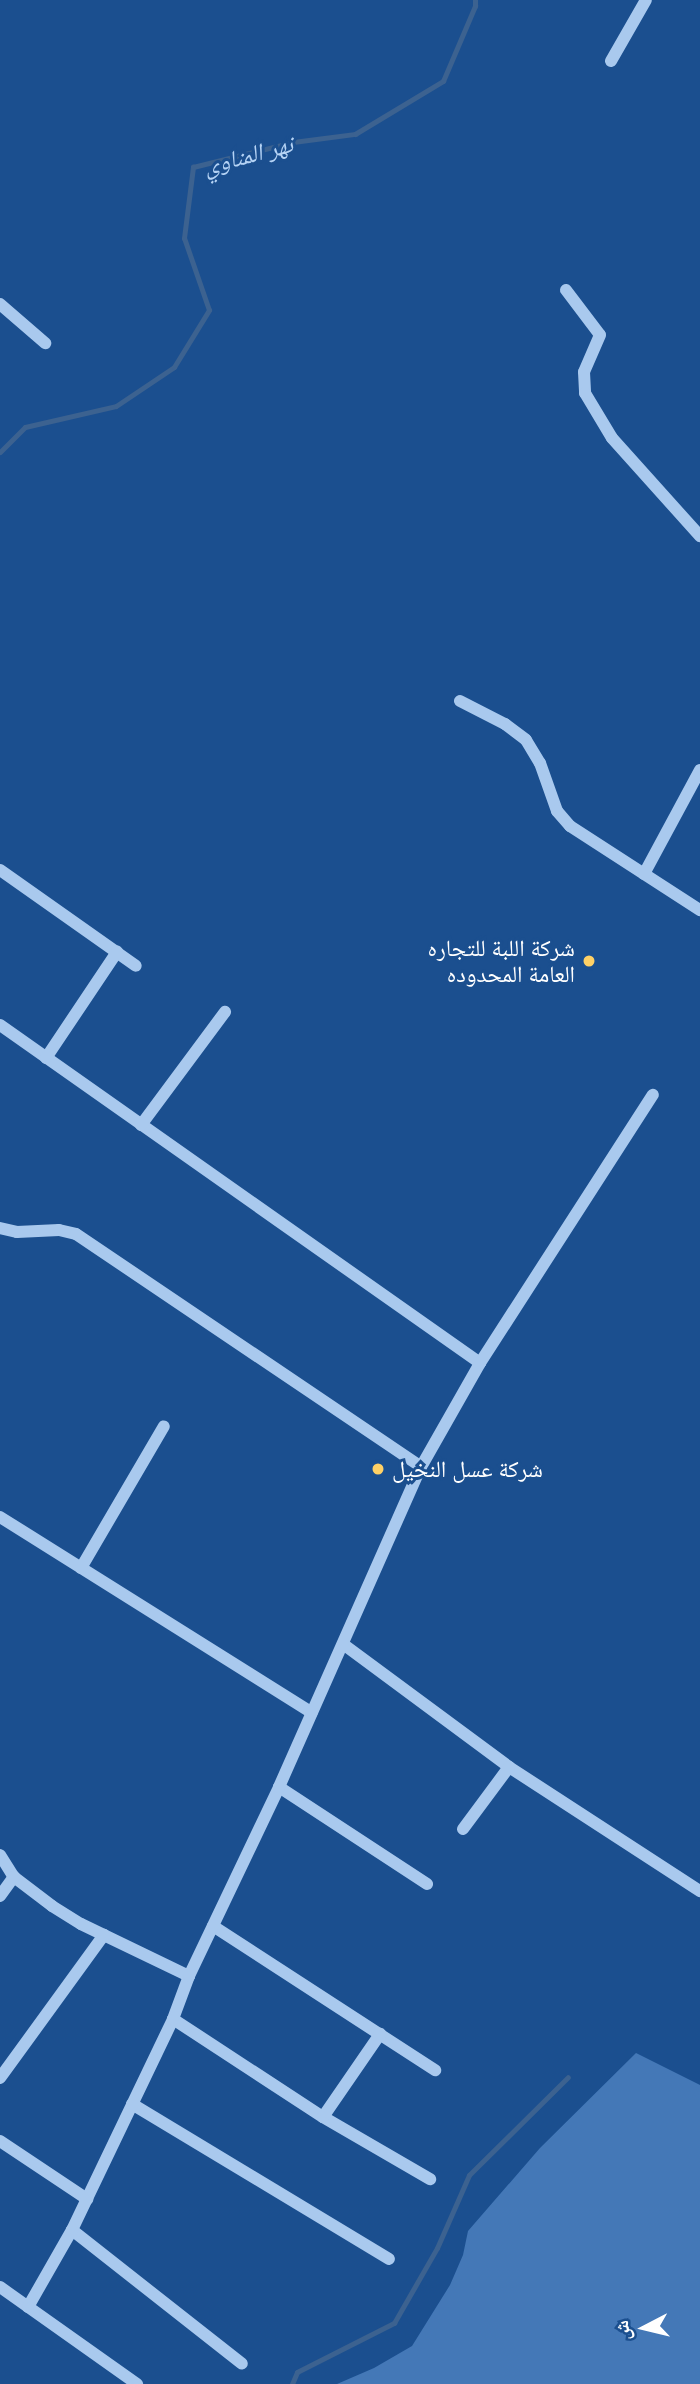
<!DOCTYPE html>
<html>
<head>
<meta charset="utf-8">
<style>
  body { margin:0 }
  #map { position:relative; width:700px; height:2384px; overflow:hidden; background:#1b4f8f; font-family:"Space Grotesk","Noto Naskh Arabic",sans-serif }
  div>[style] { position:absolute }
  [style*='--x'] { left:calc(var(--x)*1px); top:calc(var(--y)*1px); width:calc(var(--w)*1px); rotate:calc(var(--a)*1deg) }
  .stream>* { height:5px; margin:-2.5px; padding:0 2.5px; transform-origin:2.5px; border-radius:2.5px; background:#3c6290 }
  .building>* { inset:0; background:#4478b7 }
  .minor>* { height:12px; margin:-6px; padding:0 6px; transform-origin:6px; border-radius:6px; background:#a9c9ee }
  .dots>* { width:19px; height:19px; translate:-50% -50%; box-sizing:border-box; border:4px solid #1b4f8f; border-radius:50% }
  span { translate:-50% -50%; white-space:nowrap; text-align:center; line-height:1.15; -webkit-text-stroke:6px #1b4f8f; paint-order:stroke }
  .poi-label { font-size:23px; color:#fff }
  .right { translate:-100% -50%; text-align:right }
  .left { translate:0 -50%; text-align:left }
  .water-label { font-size:24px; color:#b5d3f5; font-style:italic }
  .north { position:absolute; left:609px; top:2293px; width:70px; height:70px; -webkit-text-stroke:5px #1b4f8f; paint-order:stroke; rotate:263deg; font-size:19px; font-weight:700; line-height:28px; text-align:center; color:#fff }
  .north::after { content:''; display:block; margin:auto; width:24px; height:32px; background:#fff; clip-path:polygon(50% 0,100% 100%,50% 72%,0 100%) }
</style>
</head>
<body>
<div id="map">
  <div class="stream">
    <div style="--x:0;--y:452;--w:35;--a:-45"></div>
    <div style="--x:25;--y:427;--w:93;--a:-13"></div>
    <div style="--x:116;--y:406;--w:70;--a:-33.9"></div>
    <div style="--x:174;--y:367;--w:67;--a:-58.4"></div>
    <div style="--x:209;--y:310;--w:76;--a:-109.1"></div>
    <div style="--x:184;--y:238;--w:72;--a:-82.8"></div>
    <div style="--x:193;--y:167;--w:103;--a:-14"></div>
    <div style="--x:293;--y:142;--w:63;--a:-7.4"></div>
    <div style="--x:355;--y:134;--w:103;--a:-31.1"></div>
    <div style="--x:443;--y:81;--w:82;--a:-66.9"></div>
    <div style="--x:475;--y:6;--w:6;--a:-90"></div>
    <div style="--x:292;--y:2384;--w:13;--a:-67"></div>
    <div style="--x:297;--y:2372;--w:109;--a:-26.8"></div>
    <div style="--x:394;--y:2323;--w:86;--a:-60.2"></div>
    <div style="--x:437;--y:2248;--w:80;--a:-66.3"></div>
    <div style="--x:469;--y:2175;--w:139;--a:-44.7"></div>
  </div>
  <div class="building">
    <div style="clip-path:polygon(636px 2053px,700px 2085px,700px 2384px,337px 2384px,374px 2368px,412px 2346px,450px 2285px,463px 2255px,468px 2231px,540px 2148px)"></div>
  </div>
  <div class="minor">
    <div style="--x:611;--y:61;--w:70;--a:-60.2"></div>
    <div style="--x:566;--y:290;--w:56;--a:52.9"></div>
    <div style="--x:600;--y:335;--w:40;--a:113.4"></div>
    <div style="--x:584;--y:372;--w:21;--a:87"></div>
    <div style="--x:585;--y:393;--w:52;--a:59"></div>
    <div style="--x:612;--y:438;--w:132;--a:48.1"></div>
    <div style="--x:0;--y:304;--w:60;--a:40.9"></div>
    <div style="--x:460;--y:701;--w:51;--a:27.1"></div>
    <div style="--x:505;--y:724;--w:26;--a:37"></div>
    <div style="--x:526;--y:740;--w:27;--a:59"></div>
    <div style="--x:540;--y:763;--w:51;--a:70.5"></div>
    <div style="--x:557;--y:811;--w:20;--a:49"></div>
    <div style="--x:570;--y:826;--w:155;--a:32.9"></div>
    <div style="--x:0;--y:870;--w:166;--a:35.2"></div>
    <div style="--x:644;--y:874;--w:118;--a:-61.7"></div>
    <div style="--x:0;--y:1025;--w:587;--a:35.15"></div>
    <div style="--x:46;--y:1058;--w:128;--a:-56.2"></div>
    <div style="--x:141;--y:1125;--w:141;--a:-53.4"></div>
    <div style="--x:0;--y:1228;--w:17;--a:13"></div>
    <div style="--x:17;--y:1232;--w:42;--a:-2.7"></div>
    <div style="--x:59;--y:1230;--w:17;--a:13"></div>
    <div style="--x:76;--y:1234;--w:416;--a:34"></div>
    <div style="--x:0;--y:1517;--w:368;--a:32.1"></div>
    <div style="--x:81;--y:1568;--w:164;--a:-59.7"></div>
    <div style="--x:343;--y:1644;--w:207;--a:36.5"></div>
    <div style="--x:509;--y:1767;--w:228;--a:33"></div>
    <div style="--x:279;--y:1787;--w:177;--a:33.2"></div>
    <div style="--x:463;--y:1829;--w:77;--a:-53.4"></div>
    <div style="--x:0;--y:1855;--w:26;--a:58"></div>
    <div style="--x:14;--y:1877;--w:48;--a:37.3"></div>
    <div style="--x:52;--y:1906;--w:34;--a:32"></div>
    <div style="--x:81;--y:1924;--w:120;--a:25.7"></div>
    <div style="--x:0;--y:1896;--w:24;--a:-54"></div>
    <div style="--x:213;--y:1926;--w:265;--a:33"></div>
    <div style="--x:173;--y:2019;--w:179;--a:33.2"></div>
    <div style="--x:323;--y:2117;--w:124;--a:30.1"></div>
    <div style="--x:0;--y:2078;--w:177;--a:-54"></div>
    <div style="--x:132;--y:2104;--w:300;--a:31.1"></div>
    <div style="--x:323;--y:2117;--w:101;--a:-55.5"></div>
    <div style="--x:0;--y:2141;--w:105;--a:33.7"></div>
    <div style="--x:72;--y:2230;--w:216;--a:38.2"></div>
    <div style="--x:0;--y:2287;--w:168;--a:35.3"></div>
    <div style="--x:28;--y:2307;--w:89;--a:-60.3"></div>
    <div style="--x:72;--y:2230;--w:234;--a:-64.4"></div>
    <div style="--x:173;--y:2019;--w:46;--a:-69.6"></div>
    <div style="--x:189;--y:1976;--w:209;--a:-64.5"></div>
    <div style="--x:279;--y:1787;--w:350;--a:-66.1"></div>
    <div style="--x:421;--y:1467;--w:120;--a:-60.4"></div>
    <div style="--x:480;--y:1363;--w:319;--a:-57.2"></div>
  </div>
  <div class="dots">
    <div style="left:589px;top:961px;background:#ffd166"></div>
    <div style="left:378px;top:1469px;background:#ffd166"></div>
  </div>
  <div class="poi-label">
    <span class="right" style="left:575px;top:961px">شركة اللبة للتجاره<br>العامة المحدوده</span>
    <span class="left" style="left:392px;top:1469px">شركة عسل النخيل</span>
  </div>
  <div class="water-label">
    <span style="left:248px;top:155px;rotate:-15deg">نهر المناوي</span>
  </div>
  <div class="north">ش</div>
</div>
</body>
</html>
